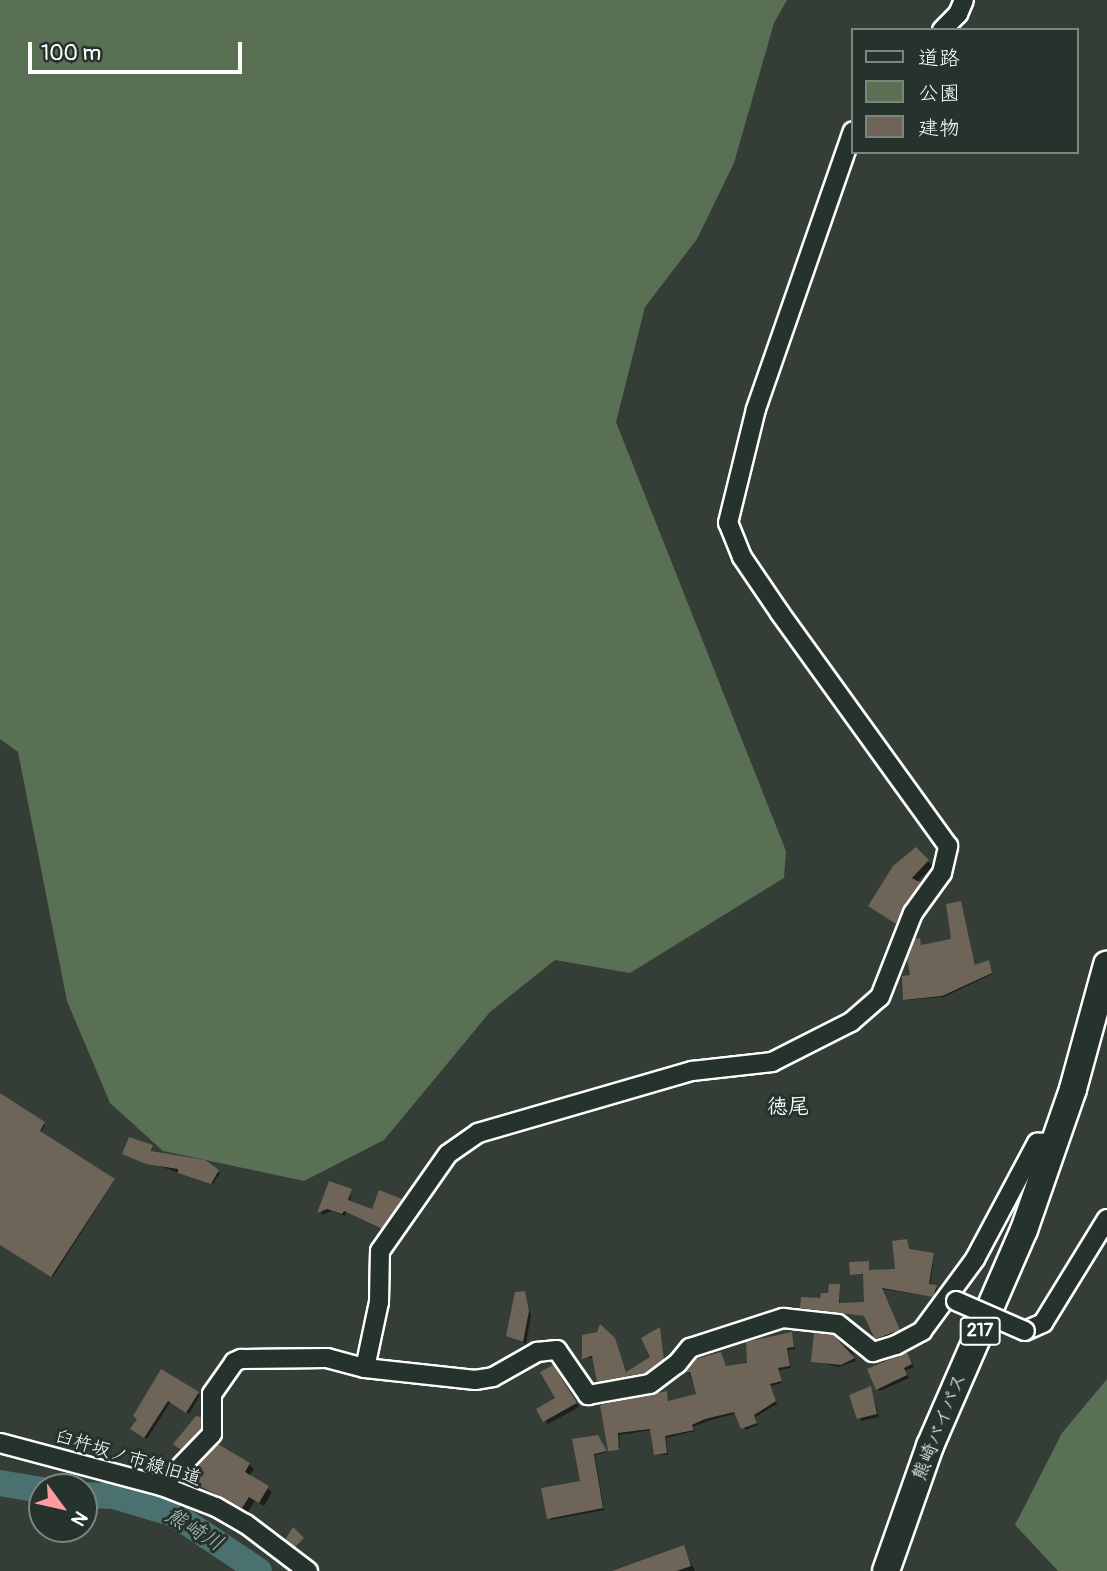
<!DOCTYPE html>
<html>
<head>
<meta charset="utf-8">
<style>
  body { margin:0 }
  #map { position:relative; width:1107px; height:1571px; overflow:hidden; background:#343d36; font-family:Pangolin,"Klee One",sans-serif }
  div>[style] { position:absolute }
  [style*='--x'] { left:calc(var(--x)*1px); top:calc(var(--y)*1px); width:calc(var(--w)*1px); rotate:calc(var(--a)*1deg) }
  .green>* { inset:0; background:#5a7054 }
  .shadow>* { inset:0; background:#0007 }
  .river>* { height:26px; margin:-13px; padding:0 13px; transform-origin:13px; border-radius:13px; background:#4b7070 }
  .building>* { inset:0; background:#6e6458 }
  .roads { filter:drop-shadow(2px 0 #fff) drop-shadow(-2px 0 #fff) drop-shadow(0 2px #fff) drop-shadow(0 -2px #fff) }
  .minor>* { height:18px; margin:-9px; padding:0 9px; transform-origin:9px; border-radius:9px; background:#26332d }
  .highway>* { height:26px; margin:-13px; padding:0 13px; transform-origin:13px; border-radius:13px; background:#26332d }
  .bridges { filter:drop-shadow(2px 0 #fff) drop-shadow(-2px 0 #fff) drop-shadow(0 2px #fff) drop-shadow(0 -2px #fff) }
  .minor-bridge>* { height:18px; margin:-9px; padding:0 9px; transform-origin:9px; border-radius:9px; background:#26332d }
  span { translate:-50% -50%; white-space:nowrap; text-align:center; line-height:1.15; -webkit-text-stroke:6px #26332d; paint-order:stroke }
  .shield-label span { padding:2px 5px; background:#26332d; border:2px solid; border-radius:5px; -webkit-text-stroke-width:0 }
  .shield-label { font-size:18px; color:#fff; font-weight:700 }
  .street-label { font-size:19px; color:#fff }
  .neighbourhood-label { font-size:21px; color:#fff; font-weight:700 }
  .water-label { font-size:21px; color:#aebfbf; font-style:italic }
  .legend { position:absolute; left:851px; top:28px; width:228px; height:126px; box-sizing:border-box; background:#26332d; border:2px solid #7d8581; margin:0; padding:9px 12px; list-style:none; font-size:21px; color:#fff }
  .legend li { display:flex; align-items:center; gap:14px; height:35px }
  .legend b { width:35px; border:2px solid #7d8581 }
  .north { position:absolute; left:28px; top:1473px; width:70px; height:70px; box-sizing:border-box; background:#26332d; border:2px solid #7d8581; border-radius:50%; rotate:123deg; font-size:19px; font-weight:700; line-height:28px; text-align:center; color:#fff }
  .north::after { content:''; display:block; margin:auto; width:24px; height:32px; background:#ff9aa2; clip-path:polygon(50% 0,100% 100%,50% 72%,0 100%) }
  .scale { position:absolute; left:28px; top:42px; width:214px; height:32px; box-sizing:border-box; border:4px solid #fff; border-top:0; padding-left:9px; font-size:21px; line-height:24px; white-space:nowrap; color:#fff; -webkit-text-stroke:5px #26332d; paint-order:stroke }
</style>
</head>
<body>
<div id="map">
  <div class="green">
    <div style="clip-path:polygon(0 0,787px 0,774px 23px,734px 163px,697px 239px,645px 307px,616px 422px,786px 851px,784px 878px,630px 973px,555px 960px,490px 1012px,384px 1140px,304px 1181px,163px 1151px,110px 1103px,67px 1001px,18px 752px,0 739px)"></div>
    <div style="clip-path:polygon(1107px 1379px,1107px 1571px,1058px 1571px,1015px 1525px,1062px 1433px)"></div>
  </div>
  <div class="shadow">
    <div style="clip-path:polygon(916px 850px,933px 866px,916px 883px,924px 889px,902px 928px,870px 906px)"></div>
    <div style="clip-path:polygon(961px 905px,976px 967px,989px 963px,992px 974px,944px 997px,906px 1000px,919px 940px,921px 946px,953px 941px)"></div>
    <div style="clip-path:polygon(0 1093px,45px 1125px,40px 1133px,114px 1181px,53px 1277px,0 1244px)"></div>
    <div style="clip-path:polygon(152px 1147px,152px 1153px,220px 1173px,213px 1184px,126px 1155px)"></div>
    <div style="clip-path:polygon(330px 1183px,351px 1191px,350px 1202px,373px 1211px,380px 1192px,404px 1203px,385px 1231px,346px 1212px,345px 1216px,331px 1211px,321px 1215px)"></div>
    <div style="clip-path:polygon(907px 1241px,909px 1251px,934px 1256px,930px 1286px,937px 1288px,934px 1297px,882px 1289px,900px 1332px,878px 1340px,866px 1316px,802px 1308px,839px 1286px,840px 1305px,866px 1304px,865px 1275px,851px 1274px,868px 1263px,870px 1272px,897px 1270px)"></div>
    <div style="clip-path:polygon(524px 1293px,531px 1315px,526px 1344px,508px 1336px)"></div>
    <div style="clip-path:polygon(660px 1329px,664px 1362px,647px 1374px,600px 1383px,594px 1358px,584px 1358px,614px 1339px,627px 1374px,653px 1358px)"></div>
    <div style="clip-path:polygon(792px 1334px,795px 1349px,788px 1350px,791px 1368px,779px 1370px,782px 1383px,771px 1386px,777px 1404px,755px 1417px,758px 1425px,745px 1430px,737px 1413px,708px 1421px,693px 1427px,695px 1431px,666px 1438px,668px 1455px,655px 1454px,652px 1430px,619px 1435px,620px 1448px,609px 1449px,602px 1406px,667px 1393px,669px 1403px,698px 1396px,688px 1371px,721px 1354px,727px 1368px,749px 1365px)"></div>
    <div style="clip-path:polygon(833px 1337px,852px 1352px,856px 1361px,838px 1367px,813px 1361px)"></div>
    <div style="clip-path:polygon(907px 1354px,914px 1367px,905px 1371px,909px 1378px,880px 1391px,877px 1389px)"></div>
    <div style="clip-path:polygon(556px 1370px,579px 1407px,548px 1424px,538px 1410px,557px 1399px)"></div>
    <div style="clip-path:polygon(162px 1372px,200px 1395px,189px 1414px,171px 1401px,147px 1439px,134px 1431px)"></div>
    <div style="clip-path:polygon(871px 1388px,879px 1417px,861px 1421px,861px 1390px)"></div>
    <div style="clip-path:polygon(200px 1418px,203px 1433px,185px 1452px,176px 1443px)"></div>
    <div style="clip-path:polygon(599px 1438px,607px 1452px,595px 1455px,604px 1510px,550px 1520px,582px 1482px)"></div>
    <div style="clip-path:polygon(249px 1464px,254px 1469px,249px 1476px,272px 1492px,264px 1506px,255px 1500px,248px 1512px,198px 1484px)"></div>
    <div style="clip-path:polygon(683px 1547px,695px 1571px,626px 1571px,624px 1567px)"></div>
  </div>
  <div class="river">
    <div style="--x:0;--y:1483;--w:43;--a:9.5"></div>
    <div style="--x:84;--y:1495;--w:30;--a:2"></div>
    <div style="--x:114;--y:1496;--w:63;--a:16.7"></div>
    <div style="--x:174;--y:1514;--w:102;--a:33.8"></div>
  </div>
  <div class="building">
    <div style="clip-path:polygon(916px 847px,929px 860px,912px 878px,921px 883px,896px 924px,868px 906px,893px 866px)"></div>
    <div style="clip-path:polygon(961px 901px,975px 965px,989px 960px,992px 973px,942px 996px,903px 1000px,902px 976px,910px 975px,907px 959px,915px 939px,920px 938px,921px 945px,951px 939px,946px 904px)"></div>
    <div style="clip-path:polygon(0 1093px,45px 1122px,40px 1131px,115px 1179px,51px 1277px,0 1245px)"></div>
    <div style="clip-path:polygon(129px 1137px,153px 1145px,151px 1151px,205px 1160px,219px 1170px,211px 1184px,178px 1173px,178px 1169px,146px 1164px,122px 1154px)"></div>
    <div style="clip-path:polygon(329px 1181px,352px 1189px,348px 1200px,372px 1209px,379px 1190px,402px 1199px,382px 1229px,344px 1211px,342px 1214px,327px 1209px,317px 1213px)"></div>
    <div style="clip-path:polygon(907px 1239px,909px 1249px,934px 1253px,929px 1284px,937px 1285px,933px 1297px,882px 1288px,900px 1330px,875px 1339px,864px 1316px,800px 1308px,801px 1297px,820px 1298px,821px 1293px,828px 1293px,829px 1284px,840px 1284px,839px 1303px,864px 1302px,863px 1274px,850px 1275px,849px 1262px,869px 1261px,869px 1270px,895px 1269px,892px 1241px)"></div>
    <div style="clip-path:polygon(525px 1291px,529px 1311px,523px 1342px,506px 1336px,515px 1292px)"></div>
    <div style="clip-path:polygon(600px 1324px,615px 1338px,626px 1372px,650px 1357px,641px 1338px,660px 1327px,664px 1360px,645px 1373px,597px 1382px,592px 1356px,582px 1359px,582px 1335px,597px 1332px)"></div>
    <div style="clip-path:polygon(792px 1332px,794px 1347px,787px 1348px,790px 1366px,778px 1368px,782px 1381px,770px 1384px,776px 1401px,754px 1415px,757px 1423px,741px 1429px,734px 1412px,705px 1419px,692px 1425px,694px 1430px,665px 1436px,667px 1453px,654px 1455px,650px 1429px,618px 1433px,619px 1450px,608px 1451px,600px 1405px,667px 1391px,668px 1401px,696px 1394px,690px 1372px,686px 1372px,696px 1359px,721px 1352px,726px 1366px,747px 1363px,746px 1342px)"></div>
    <div style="clip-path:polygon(814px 1333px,833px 1335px,855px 1358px,841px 1365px,811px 1362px)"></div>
    <div style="clip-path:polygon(907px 1352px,912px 1364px,904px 1368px,907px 1375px,876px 1390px,867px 1369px)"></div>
    <div style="clip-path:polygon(553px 1365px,577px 1403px,543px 1422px,536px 1409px,555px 1398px,540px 1372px)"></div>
    <div style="clip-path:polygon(161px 1369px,199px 1392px,186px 1413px,168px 1401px,144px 1438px,130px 1429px,137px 1419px,133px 1416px)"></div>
    <div style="clip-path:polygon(871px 1386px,877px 1414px,857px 1419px,849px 1395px)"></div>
    <div style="clip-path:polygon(196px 1416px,201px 1417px,201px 1429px,181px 1450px,173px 1444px)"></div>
    <div style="clip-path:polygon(598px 1435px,607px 1451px,594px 1454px,603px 1508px,547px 1519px,541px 1488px,580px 1481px,572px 1439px)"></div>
    <div style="clip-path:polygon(218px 1444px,250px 1463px,245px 1472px,269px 1486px,259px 1503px,249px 1497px,242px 1508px,196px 1484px,202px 1472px,198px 1465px)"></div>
    <div style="clip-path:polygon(293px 1527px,304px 1538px,295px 1547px,285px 1540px)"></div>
    <div style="clip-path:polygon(684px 1545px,691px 1566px,677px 1571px,612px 1571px)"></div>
  </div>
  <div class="roads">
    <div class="minor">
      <div style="--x:942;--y:30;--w:23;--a:-45"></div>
      <div style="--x:958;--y:14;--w:15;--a:-67"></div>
      <div style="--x:1025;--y:1331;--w:20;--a:-24"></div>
      <div style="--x:1043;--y:1323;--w:122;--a:-58.4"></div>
      <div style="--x:365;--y:1368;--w:67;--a:-78"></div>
      <div style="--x:379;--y:1302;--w:51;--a:-88.9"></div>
      <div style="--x:380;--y:1251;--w:118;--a:-55"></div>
      <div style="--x:448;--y:1154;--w:37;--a:-35"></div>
      <div style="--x:478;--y:1133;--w:223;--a:-16.2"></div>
      <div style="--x:692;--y:1071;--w:81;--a:-6.4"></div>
      <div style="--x:772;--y:1062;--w:89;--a:-26.9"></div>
      <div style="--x:851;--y:1022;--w:38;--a:-41"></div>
      <div style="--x:880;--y:997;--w:90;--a:-68.6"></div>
      <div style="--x:913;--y:913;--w:49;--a:-54.1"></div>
      <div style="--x:942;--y:873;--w:28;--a:-77"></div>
      <div style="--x:948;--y:846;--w:287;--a:-125.8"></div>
      <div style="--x:780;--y:613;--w:68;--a:-124.2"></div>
      <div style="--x:742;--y:557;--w:37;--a:-112"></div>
      <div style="--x:728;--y:523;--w:117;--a:-76.2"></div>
      <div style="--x:756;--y:409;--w:294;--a:-70.8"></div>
      <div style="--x:0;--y:1443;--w:168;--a:14.9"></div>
      <div style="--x:162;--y:1486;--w:58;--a:21.3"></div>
      <div style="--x:216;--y:1507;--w:34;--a:30"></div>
      <div style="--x:246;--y:1524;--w:78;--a:37.2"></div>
      <div style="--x:162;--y:1486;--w:72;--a:-46.1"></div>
      <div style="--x:212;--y:1434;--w:40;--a:-90"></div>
      <div style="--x:212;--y:1394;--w:39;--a:-55"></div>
      <div style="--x:234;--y:1362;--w:8;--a:-23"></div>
      <div style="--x:241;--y:1359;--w:86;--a:-0.7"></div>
      <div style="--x:327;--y:1358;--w:39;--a:15"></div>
      <div style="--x:365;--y:1368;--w:111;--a:6.2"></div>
      <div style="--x:475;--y:1380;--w:18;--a:-9"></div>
      <div style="--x:493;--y:1377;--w:51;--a:-29.6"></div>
      <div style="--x:537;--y:1352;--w:20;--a:-6"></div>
      <div style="--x:557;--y:1350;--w:55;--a:55.4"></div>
      <div style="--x:588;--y:1395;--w:63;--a:-10.1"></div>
      <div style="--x:650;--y:1384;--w:34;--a:-37"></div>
      <div style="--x:677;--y:1364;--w:21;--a:-51"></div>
      <div style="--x:690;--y:1348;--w:98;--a:-17.9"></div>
      <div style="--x:783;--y:1318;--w:55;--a:6.2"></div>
      <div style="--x:838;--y:1324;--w:45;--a:38.7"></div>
      <div style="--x:873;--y:1352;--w:24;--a:-17"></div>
      <div style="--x:896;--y:1345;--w:30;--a:-28"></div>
      <div style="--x:922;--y:1331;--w:89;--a:-53.6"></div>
      <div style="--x:975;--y:1259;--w:132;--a:-61.9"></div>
      <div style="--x:1037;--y:1143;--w:18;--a:-3"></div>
    </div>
    <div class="highway">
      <div style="--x:886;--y:1571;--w:133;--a:-70.6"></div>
      <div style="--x:930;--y:1446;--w:236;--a:-66.5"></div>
      <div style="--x:1024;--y:1230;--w:149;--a:-70.8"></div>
      <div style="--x:1073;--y:1089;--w:129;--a:-74.7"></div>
    </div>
  </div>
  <div class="bridges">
    <div class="minor-bridge">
      <div style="--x:956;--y:1301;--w:75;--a:23.5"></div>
    </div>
  </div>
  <div class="shield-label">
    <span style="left:980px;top:1331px">217</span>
  </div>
  <div class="street-label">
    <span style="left:940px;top:1427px;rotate:-68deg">熊崎バイパス</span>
    <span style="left:128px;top:1458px;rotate:17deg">臼杵坂ノ市線旧道</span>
  </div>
  <div class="neighbourhood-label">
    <span style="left:788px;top:1107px">徳尾</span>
  </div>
  <div class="water-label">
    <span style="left:194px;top:1530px;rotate:31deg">熊崎川</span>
  </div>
  <ul class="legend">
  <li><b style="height:9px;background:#26332d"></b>道路</li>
  <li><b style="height:19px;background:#5a7054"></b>公園</li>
  <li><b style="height:19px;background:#6e6458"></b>建物</li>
  </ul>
  <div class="north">N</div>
  <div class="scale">100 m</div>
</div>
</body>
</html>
